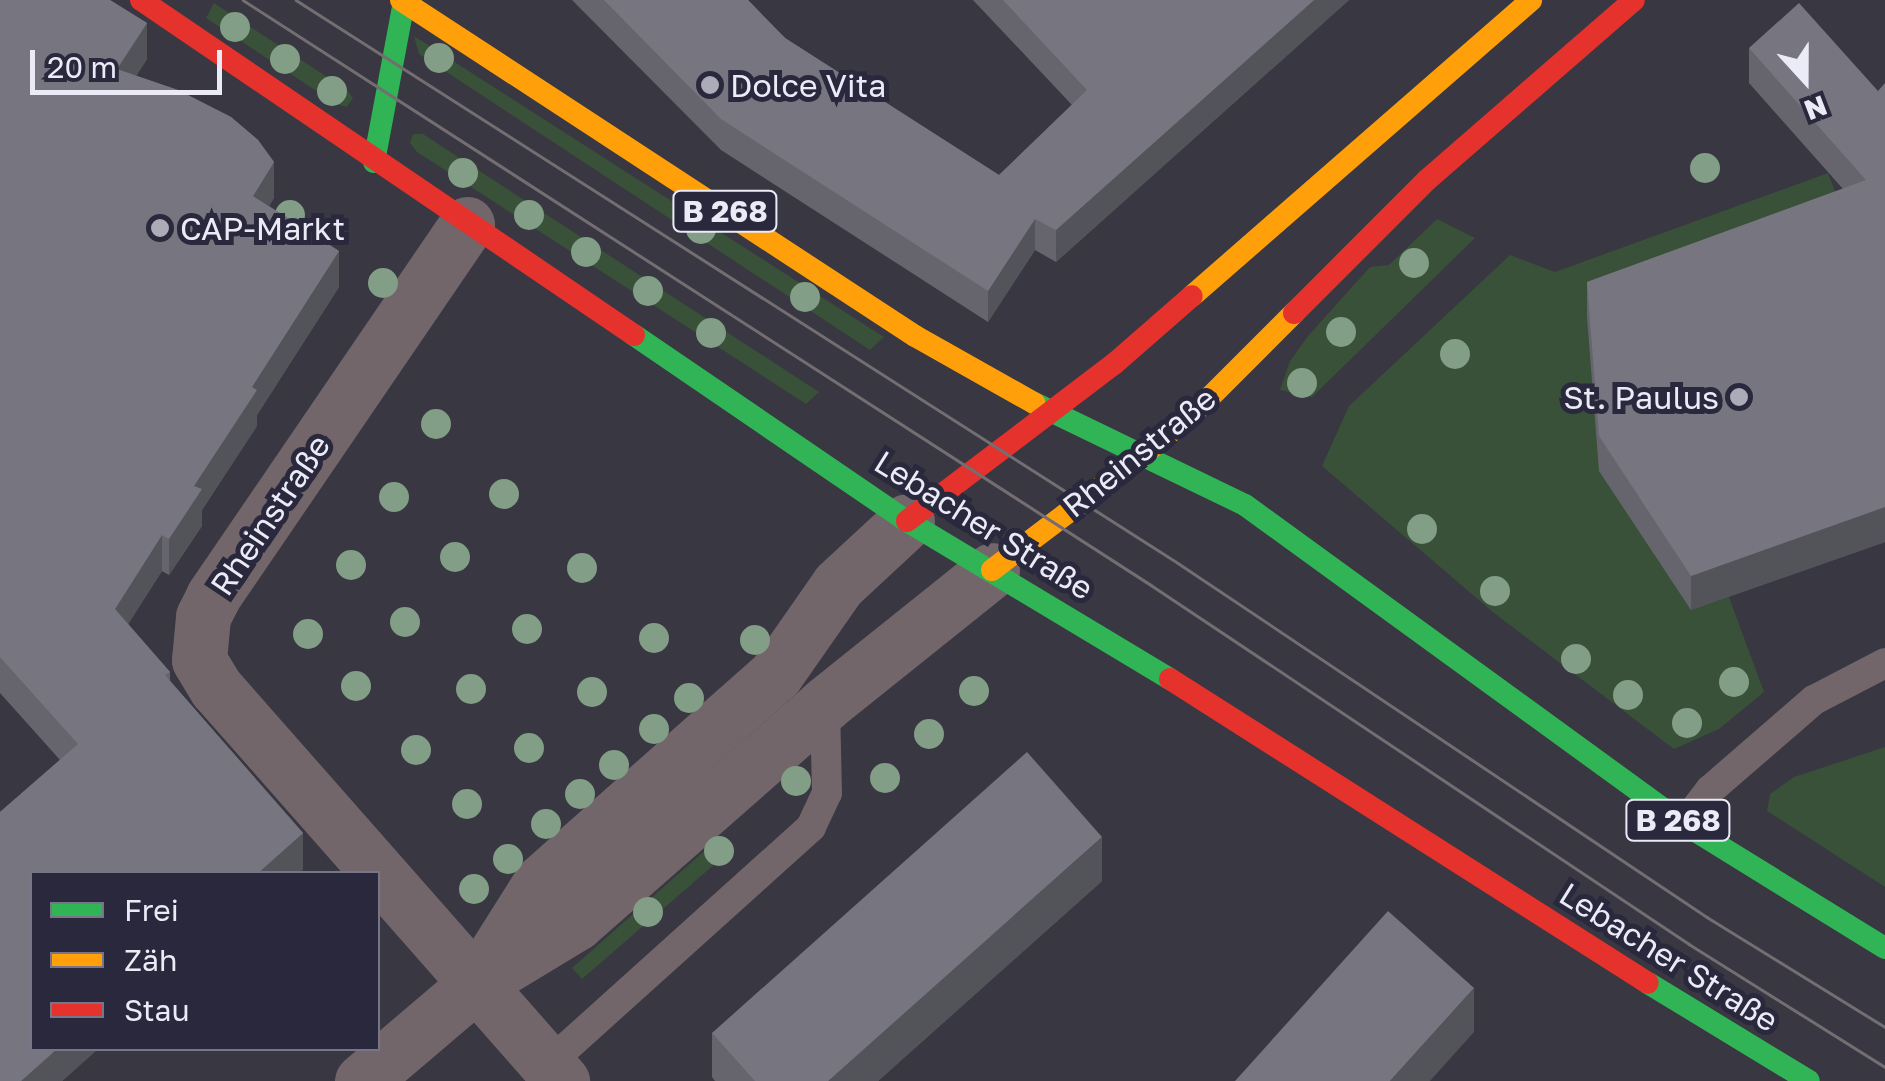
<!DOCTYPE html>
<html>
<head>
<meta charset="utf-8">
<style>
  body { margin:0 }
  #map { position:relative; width:1885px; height:1081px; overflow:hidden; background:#383742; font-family:"Golos Text",sans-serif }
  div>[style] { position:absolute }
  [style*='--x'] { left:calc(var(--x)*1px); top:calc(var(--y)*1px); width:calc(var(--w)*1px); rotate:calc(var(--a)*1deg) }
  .green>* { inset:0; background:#385138 }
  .lane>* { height:30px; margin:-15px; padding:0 15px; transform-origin:15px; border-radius:15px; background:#72666a }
  .street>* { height:55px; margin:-27.5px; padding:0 27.5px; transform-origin:27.5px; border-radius:27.5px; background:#72666a }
  .fast>* { height:22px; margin:-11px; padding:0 11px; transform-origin:11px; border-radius:11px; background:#30b455 }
  .slow>* { height:22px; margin:-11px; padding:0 11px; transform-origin:11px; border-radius:11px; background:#ff9f0a }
  .jam>* { height:22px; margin:-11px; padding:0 11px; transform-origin:11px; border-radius:11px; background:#e5322d }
  .tram>* { height:2.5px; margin:-1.25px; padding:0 1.25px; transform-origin:1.25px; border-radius:1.25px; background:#746d72 }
  .trees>* { width:30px; height:30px; margin:-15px; border-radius:50%; background:#829e86 }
  .wall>* { inset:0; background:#66656e }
  .shaded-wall>* { inset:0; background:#53535a }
  .building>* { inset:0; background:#777680 }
  .dots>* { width:28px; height:28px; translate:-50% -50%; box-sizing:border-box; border:5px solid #2a283d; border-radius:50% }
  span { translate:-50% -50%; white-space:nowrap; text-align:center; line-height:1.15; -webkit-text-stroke:10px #2a283d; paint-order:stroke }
  .shield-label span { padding:2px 8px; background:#2a283d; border:2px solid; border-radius:8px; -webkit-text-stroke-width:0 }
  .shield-label { font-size:30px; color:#ebebf8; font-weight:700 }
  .poi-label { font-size:32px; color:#ebebf8 }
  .left { translate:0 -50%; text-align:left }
  .right { translate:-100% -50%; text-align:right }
  .street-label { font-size:32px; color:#ebebf8 }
  .legend { position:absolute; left:30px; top:871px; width:350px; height:180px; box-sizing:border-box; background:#2a283d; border:2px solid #777688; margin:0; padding:12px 18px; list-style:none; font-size:30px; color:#ebebf8 }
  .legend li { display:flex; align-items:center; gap:20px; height:50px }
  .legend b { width:50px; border:2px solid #777688 }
  .north { position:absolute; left:1755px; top:30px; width:100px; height:100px; -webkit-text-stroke:8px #2a283d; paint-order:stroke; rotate:159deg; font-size:28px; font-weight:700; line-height:40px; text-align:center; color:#ebebf8 }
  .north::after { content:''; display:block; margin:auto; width:35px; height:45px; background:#ebebf8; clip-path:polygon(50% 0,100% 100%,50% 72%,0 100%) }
  .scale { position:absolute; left:30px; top:50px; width:192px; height:45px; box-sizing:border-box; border:5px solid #ebebf8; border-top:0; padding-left:12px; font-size:30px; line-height:35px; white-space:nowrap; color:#ebebf8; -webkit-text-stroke:8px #2a283d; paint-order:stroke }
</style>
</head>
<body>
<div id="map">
  <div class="green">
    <div style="clip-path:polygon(214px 3px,347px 90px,353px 98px,347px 107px,336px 104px,206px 18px)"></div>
    <div style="clip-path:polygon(414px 36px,884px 337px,870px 350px,419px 54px)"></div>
    <div style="clip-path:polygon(413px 134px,423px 134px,819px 392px,806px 404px,417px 152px,410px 143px)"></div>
    <div style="clip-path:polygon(1828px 173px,1847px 222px,1691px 610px,1729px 597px,1764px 692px,1719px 729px,1674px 749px,1494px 613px,1322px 466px,1349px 406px,1510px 255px,1555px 272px)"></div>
    <div style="clip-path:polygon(1437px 219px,1475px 238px,1312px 397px,1280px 390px,1290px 361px,1308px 336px,1370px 267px,1389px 265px)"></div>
    <div style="clip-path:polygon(1885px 747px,1885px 887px,1767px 811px,1770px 794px,1794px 777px)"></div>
    <div style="clip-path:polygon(719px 838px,730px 851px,582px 979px,572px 968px)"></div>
  </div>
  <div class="lane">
    <div style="--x:1684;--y:824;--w:43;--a:-52.6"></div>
    <div style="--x:1710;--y:790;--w:138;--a:-40.9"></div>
    <div style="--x:1814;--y:700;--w:80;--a:-27.5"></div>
    <div style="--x:548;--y:1064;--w:354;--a:-42"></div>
    <div style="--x:811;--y:827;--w:38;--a:-65"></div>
    <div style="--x:827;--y:793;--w:89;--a:-91.3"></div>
  </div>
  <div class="street">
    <div style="--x:467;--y:224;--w:451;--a:124.3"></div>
    <div style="--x:213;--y:597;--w:22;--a:117"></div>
    <div style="--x:203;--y:617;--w:43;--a:95.3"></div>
    <div style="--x:199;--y:660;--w:33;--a:59"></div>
    <div style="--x:216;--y:688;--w:524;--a:48.64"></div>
    <div style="--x:484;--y:972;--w:105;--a:-57.8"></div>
    <div style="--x:540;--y:883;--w:315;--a:-41.5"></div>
    <div style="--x:776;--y:674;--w:108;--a:-55.1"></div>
    <div style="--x:838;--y:585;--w:94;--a:-42.8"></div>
    <div style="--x:362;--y:1081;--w:151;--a:-40.4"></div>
    <div style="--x:477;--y:983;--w:116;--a:-31.2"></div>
    <div style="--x:576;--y:923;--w:332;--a:-41.3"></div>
    <div style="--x:825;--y:704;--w:214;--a:-38.7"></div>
  </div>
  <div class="fast">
    <div style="--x:374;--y:162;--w:163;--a:-79.4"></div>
    <div style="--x:634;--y:335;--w:330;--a:34.3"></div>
    <div style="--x:907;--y:521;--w:307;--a:31"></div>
    <div style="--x:1034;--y:403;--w:234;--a:25.8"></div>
    <div style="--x:1245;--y:505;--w:543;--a:36"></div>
    <div style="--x:1684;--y:824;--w:236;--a:31.7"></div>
    <div style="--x:1648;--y:983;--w:188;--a:31.3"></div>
  </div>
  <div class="slow">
    <div style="--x:401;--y:0;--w:614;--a:33.17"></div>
    <div style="--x:915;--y:336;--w:137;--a:29.4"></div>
    <div style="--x:1192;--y:296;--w:450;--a:-41.1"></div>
    <div style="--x:992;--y:570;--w:187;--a:-37.2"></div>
    <div style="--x:1141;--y:457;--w:82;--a:-40.5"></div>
    <div style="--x:1203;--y:404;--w:129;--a:-45"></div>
  </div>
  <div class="jam">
    <div style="--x:141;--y:0;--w:596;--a:34.2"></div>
    <div style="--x:1294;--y:313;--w:188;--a:-45"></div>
    <div style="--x:1427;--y:180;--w:274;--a:-41"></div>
    <div style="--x:907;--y:521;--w:260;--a:-37.2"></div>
    <div style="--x:1114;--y:364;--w:103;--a:-41.1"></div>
    <div style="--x:1170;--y:679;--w:566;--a:32.46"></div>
  </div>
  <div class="tram">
    <div style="--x:243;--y:0;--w:1080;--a:32.79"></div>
    <div style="--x:1151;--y:585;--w:647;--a:33.71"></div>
    <div style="--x:1689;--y:944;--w:231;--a:32.1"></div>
    <div style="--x:296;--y:0;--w:1046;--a:32.55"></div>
    <div style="--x:1178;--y:563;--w:637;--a:33.79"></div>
    <div style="--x:1707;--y:917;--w:209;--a:31.7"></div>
  </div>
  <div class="trees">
    <div style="left:235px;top:27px"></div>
    <div style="left:439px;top:58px"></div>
    <div style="left:285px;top:59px"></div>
    <div style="left:332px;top:91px"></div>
    <div style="left:1705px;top:168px"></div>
    <div style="left:463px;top:173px"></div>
    <div style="left:290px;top:215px"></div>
    <div style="left:529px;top:215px"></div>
    <div style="left:701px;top:229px"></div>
    <div style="left:586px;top:252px"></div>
    <div style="left:1414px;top:263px"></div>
    <div style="left:383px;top:283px"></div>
    <div style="left:648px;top:291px"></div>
    <div style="left:805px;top:297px"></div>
    <div style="left:1341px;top:332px"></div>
    <div style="left:711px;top:333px"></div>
    <div style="left:1455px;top:354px"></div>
    <div style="left:1302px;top:383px"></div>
    <div style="left:436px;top:424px"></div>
    <div style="left:504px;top:494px"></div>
    <div style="left:394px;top:497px"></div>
    <div style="left:1422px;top:529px"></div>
    <div style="left:455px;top:557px"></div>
    <div style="left:351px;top:565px"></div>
    <div style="left:582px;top:568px"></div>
    <div style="left:1495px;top:591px"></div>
    <div style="left:405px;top:622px"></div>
    <div style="left:527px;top:629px"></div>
    <div style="left:308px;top:634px"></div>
    <div style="left:654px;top:638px"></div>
    <div style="left:755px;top:640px"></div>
    <div style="left:1576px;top:659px"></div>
    <div style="left:1734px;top:682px"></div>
    <div style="left:356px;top:686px"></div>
    <div style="left:471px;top:689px"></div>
    <div style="left:974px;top:691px"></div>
    <div style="left:592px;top:692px"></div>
    <div style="left:1628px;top:695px"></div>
    <div style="left:689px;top:698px"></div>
    <div style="left:1687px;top:723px"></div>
    <div style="left:654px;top:729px"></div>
    <div style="left:929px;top:734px"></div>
    <div style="left:529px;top:748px"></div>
    <div style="left:416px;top:750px"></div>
    <div style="left:614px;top:765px"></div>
    <div style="left:885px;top:778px"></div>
    <div style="left:796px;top:781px"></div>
    <div style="left:580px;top:794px"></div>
    <div style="left:467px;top:804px"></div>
    <div style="left:546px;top:824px"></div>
    <div style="left:719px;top:851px"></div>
    <div style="left:508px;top:859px"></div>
    <div style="left:474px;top:889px"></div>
    <div style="left:648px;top:912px"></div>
  </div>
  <div class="wall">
    <div style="clip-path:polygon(0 0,110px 0,147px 23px,147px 59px,136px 76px,178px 90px,231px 117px,258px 140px,274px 162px,274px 198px,269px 206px,339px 251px,339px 287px,257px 415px,257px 426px,202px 510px,202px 526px,169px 575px,162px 571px,128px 624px,170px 672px,170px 681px,303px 833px,303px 869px,299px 874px,32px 874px,32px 1048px,99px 1048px,62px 1081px,0 1081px,0 812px,60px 760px,0 693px)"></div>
    <div style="clip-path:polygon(572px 0,748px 0,785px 38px,999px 175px,1072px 105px,973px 0,1349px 0,1056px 262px,1035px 250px,988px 322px,721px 150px)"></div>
    <div style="clip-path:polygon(1749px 48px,1878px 91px,1885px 542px,1691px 610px,1599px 471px,1587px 317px,1587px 282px,1843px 189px,1749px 83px)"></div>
    <div style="clip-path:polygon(1102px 881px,878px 1081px,715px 1081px,712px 1077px,712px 1033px)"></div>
  </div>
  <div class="shaded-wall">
    <div style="clip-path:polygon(1314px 0,1349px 0,1056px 262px,1056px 230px)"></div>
    <div style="clip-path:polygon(147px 23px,147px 59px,117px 105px,117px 69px)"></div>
    <div style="clip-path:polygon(274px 162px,274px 198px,253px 232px,253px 196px)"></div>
    <div style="clip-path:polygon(1035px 219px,1035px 250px,988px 322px,988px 291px)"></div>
    <div style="clip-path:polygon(339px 251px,339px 287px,257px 415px,257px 426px,202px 510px,202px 526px,169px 575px,169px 539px,194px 486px,252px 387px)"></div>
    <div style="clip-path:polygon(1885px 507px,1885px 542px,1691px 610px,1691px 576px)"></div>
    <div style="clip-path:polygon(162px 535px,162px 571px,115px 645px,115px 609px)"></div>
    <div style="clip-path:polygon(303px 833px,303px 869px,299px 874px,257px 874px)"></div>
    <div style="clip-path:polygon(1102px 837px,1102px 881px,878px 1081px,828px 1081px)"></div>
    <div style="clip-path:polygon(1474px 988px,1474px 1032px,1430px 1081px,1390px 1081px)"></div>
    <div style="clip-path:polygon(58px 1048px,99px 1048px,62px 1081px,21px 1081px)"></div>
  </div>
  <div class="building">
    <div style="clip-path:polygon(0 0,110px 0,147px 23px,117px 69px,178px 90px,231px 117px,258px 140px,274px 162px,253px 196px,339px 251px,252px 387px,257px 390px,194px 486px,202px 489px,169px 539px,162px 535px,115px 609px,170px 672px,165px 675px,303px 833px,257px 874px,32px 874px,32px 1048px,58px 1048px,21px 1081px,0 1081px,0 812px,78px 744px,0 657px)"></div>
    <div style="clip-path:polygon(604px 0,748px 0,785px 38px,999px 175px,1087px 90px,1003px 0,1314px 0,1056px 230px,1035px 219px,988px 291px,721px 119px)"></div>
    <div style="clip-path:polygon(1799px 3px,1878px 91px,1885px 83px,1885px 507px,1691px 576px,1599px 436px,1587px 282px,1866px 180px,1749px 48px)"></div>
    <div style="clip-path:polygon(1027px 752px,1102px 837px,828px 1081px,755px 1081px,712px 1033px)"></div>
    <div style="clip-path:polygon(1388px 911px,1474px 988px,1390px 1081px,1235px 1081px)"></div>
  </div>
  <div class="dots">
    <div style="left:710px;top:85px;background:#acacb8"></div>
    <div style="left:160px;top:228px;background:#acacb8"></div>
    <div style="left:1739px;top:397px;background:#acacb8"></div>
  </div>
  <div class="shield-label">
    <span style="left:725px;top:211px">B 268</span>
    <span style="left:1678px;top:820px">B 268</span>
  </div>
  <div class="poi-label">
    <span class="left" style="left:730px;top:85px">Dolce Vita</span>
    <span class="left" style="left:180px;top:228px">CAP-Markt</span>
    <span class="right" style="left:1719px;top:397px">St. Paulus</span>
  </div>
  <div class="street-label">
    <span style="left:1139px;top:452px;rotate:-39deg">Rheinstraße</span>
    <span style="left:270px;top:515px;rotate:-56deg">Rheinstraße</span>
    <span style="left:984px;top:525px;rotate:32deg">Lebacher Straße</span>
    <span style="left:1669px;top:957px;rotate:32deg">Lebacher Straße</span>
  </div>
  <ul class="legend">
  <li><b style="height:12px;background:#30b455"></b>Frei</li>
  <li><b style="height:12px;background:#ff9f0a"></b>Zäh</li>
  <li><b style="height:12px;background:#e5322d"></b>Stau</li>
  </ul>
  <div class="north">N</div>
  <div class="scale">20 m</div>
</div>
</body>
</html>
